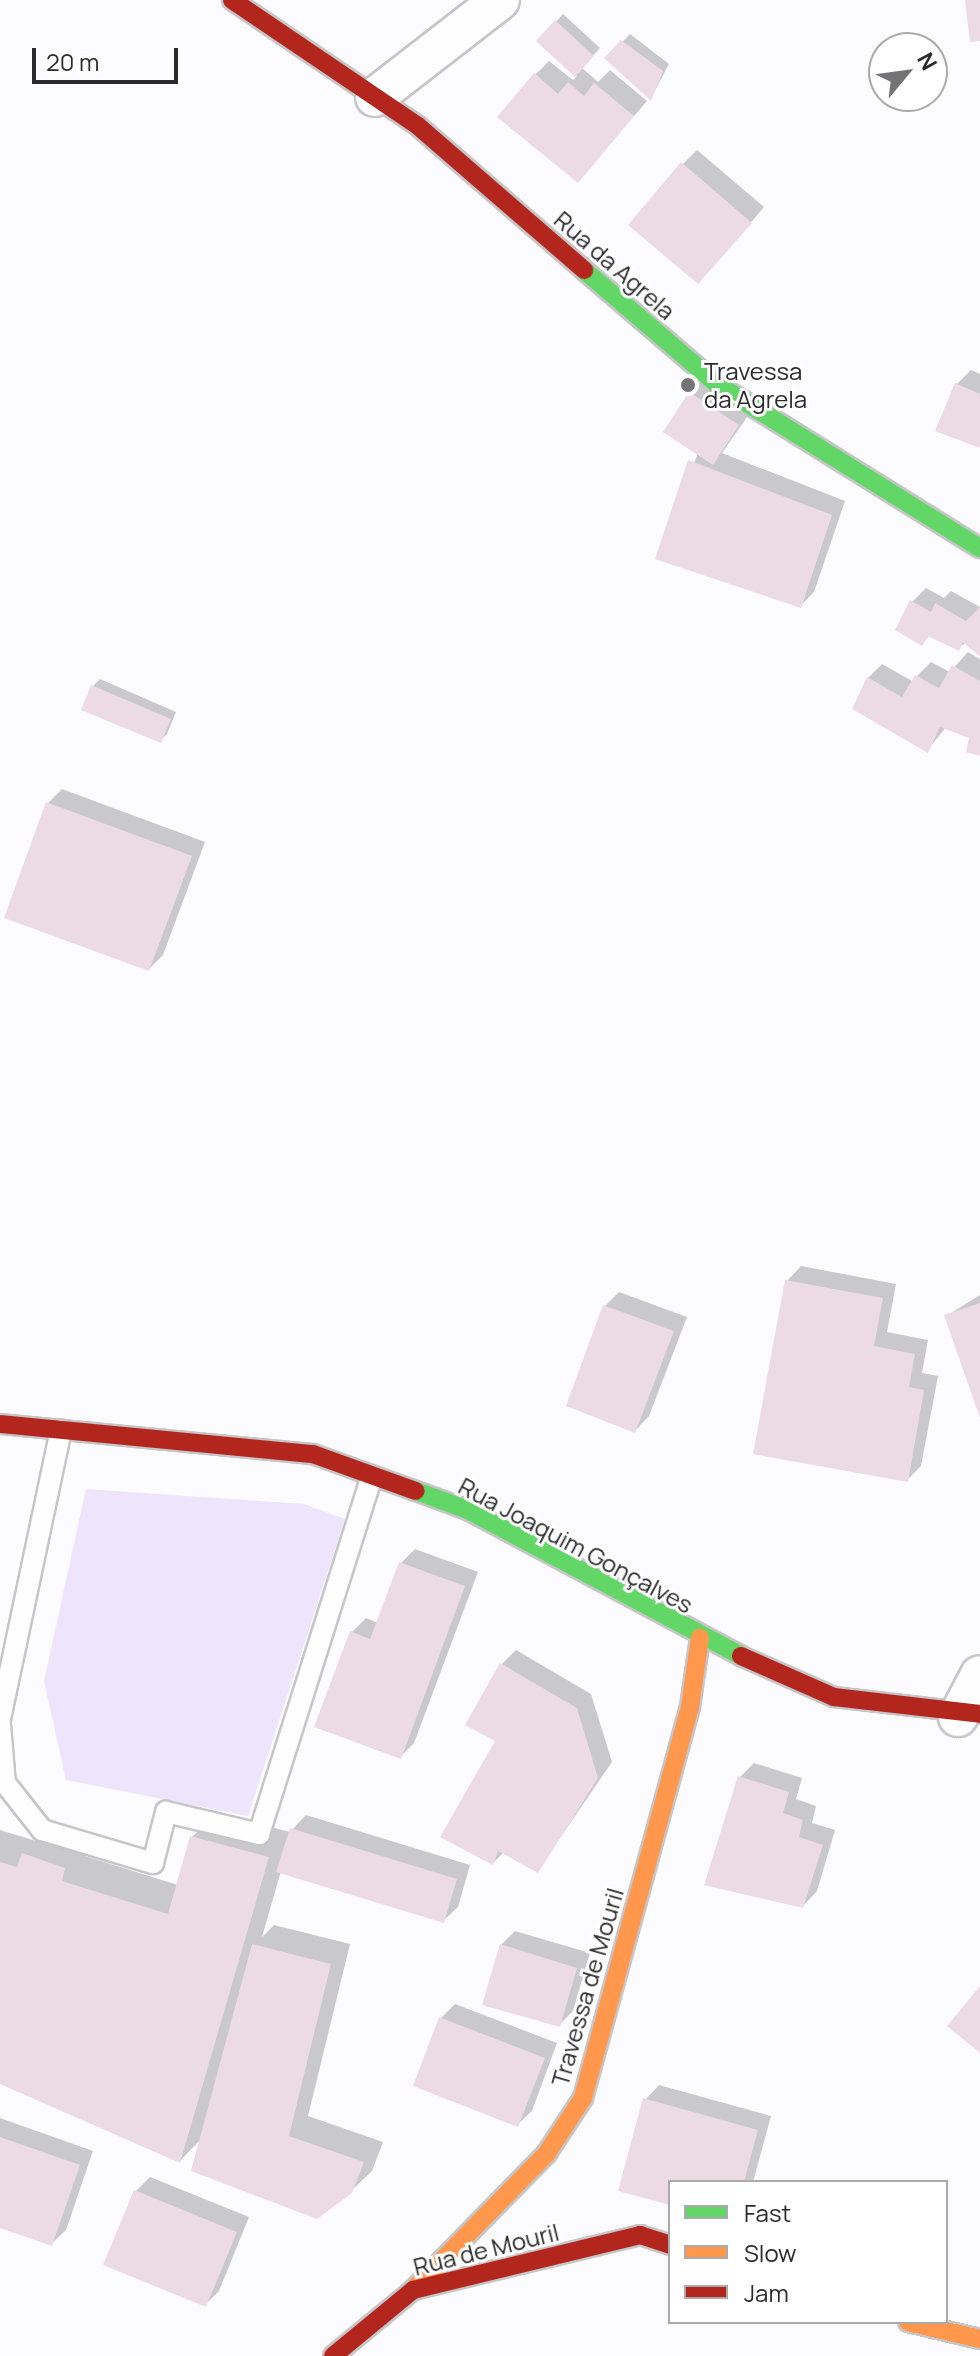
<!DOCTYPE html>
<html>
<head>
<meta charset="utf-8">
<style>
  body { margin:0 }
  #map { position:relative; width:980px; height:2356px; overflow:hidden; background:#fcfbfe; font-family:Manrope,sans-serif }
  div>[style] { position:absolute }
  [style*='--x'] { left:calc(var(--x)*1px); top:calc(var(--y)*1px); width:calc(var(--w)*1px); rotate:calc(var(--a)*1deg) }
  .green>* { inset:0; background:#eee4fc }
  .shadow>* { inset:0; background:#0003 }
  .building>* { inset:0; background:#ecdbe2 }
  .roads { filter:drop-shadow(2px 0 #c6c5c7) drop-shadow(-2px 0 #c6c5c7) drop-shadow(0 2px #c6c5c7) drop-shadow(0 -2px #c6c5c7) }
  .lane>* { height:20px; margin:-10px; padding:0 10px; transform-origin:10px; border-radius:10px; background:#fffeff }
  .street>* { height:38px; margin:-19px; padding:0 19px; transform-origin:19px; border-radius:19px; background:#fffeff }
  .fast>* { height:18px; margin:-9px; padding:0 9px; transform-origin:9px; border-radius:9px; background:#63d668 }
  .slow>* { height:18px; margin:-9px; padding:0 9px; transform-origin:9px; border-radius:9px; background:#ff974d }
  .jam>* { height:18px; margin:-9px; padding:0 9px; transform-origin:9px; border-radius:9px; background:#b3261e }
  .dots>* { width:22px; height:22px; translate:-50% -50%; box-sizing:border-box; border:4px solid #fff; border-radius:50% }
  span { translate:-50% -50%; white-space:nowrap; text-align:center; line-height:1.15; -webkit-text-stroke:6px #fff; paint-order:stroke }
  .street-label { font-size:24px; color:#2b2b2d }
  .poi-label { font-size:24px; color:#2b2b2d }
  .left { translate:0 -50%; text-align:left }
  .legend { position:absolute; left:668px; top:2180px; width:280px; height:144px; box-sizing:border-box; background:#fff; border:2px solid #aaaaab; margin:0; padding:10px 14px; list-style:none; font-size:24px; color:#2b2b2d }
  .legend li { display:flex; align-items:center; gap:16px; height:40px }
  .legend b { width:40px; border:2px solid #aaaaab }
  .north { position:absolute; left:868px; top:32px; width:80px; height:80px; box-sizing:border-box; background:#fff; border:2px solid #aaaaab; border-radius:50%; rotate:61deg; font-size:22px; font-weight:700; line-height:32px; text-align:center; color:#2b2b2d }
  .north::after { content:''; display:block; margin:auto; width:28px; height:36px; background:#747476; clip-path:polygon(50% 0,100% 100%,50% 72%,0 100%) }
  .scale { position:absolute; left:32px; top:48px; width:146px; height:36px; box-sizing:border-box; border:4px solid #2b2b2d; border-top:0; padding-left:10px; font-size:24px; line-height:28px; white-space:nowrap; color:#2b2b2d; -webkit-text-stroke:6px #fff; paint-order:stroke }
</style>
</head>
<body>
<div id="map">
  <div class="green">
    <div style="clip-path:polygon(86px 1489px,304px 1504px,345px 1519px,248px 1816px,66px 1780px,44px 1681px)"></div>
  </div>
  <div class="shadow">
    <div style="clip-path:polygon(563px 14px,600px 48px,582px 68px,598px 82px,610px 70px,647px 101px,578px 181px,535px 75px,549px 61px,573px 80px,577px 76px,538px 41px)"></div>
    <div style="clip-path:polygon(630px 34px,669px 64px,651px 98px,607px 58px)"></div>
    <div style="clip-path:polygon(697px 150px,764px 207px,712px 268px,683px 164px)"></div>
    <div style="clip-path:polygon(971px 370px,980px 374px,980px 446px,957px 384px)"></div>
    <div style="clip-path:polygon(705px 379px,752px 410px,722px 453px,845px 501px,814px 592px,800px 606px,658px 558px,698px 453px,691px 393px)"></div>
    <div style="clip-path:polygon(926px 588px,944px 598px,951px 591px,980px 607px,980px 654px,966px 642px,958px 649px,930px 635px,922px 643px,912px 602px)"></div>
    <div style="clip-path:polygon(968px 652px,980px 659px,980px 754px,971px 737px,946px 727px,927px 751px,868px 678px,882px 664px,912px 681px,931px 662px,950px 672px)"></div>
    <div style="clip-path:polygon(100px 679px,176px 712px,167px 734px,160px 741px,93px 686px)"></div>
    <div style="clip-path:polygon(62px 789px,205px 842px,163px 955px,149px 969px,48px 803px)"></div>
    <div style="clip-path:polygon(801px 1266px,896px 1284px,887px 1332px,928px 1340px,922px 1373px,938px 1376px,921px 1466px,907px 1480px,787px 1281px)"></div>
    <div style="clip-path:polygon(619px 1292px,687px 1317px,649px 1416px,635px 1431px,605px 1306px)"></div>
    <div style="clip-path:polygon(980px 1295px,980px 1414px,946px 1316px)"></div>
    <div style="clip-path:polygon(415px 1549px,478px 1572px,414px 1743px,400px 1757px,352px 1632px,366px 1618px,378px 1623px,401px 1563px)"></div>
    <div style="clip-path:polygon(516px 1650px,591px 1694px,612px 1762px,538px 1870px,504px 1852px,493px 1863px,502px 1664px)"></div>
    <div style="clip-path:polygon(754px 1763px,802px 1778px,796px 1799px,816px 1806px,812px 1823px,835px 1830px,817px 1891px,803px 1906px,740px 1777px)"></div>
    <div style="clip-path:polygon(216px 1813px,290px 1832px,306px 1815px,470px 1865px,458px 1907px,443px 1921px,281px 1871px,262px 1937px,274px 1925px,350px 1944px,308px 2116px,383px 2142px,372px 2171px,351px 2191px,201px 2139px,180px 2161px,0 2082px,0 1830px,36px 1841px,48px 1829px,88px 1844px,85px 1856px,178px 1885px,192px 1837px)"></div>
    <div style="clip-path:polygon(515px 1931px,590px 1953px,573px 2011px,559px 2025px,501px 1945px)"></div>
    <div style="clip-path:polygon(455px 2004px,557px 2043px,532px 2111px,517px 2125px,441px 2018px)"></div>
    <div style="clip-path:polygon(659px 2085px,771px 2116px,753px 2182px,670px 2182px,670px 2203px,645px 2100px)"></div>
    <div style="clip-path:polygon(0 2118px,93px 2151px,66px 2230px,51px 2244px,0 2226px)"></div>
    <div style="clip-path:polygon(150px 2177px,249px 2217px,219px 2291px,205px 2305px,136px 2191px)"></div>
  </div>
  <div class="building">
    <div style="clip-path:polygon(965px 0,980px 0,980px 41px,970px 42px)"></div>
    <div style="clip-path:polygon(555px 20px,594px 56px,575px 77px,536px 41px)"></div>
    <div style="clip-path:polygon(621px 40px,663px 71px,651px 101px,604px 58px)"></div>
    <div style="clip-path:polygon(534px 73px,558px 94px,568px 82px,584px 96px,594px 83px,634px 116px,578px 183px,497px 117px)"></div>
    <div style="clip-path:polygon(681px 162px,752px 223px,698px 284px,628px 225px)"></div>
    <div style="clip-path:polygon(955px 383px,980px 394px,980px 448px,935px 431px)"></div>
    <div style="clip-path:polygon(689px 392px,739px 425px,713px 465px,663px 432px)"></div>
    <div style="clip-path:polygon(688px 460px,832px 515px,801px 608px,655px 559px)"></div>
    <div style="clip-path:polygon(910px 600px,931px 612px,935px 603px,966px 621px,980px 607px,980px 657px,963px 642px,959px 651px,928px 636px,922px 646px,895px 630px)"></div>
    <div style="clip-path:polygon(952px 665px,980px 681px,980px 756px,966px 752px,969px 738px,940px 727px,928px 753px,852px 709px,867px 677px,902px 697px,915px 675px,939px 688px)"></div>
    <div style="clip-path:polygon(91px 685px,171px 719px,161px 743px,81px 710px)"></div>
    <div style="clip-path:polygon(46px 802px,192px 856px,149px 971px,4px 918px)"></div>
    <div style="clip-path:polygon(785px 1280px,883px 1298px,874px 1346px,915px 1354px,909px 1387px,924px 1390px,908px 1482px,753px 1454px)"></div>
    <div style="clip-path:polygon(980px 1303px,980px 1418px,944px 1315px)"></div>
    <div style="clip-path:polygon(603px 1305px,674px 1331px,635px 1433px,566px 1406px)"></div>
    <div style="clip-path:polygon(399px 1562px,465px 1586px,401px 1759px,314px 1727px,350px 1631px,370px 1639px)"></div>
    <div style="clip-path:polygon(500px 1663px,577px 1708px,598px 1778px,538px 1873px,498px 1851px,493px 1865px,440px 1837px,495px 1741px,465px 1725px)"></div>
    <div style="clip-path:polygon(738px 1776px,789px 1792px,783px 1813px,803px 1820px,799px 1837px,823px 1845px,803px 1908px,704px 1885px)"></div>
    <div style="clip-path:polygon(290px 1828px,457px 1879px,444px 1923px,276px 1872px)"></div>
    <div style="clip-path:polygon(190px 1836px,269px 1857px,180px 2163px,0 2084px,0 1862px,17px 1867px,22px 1853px,65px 1868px,62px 1881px,168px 1914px)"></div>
    <div style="clip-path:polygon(252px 1944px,331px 1964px,289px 2136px,364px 2162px,352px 2193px,317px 2219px,191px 2171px)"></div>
    <div style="clip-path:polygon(500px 1944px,577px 1968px,560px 2027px,482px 2005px)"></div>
    <div style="clip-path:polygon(980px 1986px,980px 2053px,947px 2026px)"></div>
    <div style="clip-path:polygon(439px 2017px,545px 2058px,518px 2127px,413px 2086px)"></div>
    <div style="clip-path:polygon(643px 2098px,758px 2130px,744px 2182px,670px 2182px,670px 2205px,618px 2191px)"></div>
    <div style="clip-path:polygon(0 2137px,80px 2165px,52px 2246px,0 2228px)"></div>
    <div style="clip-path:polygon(134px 2190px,237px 2232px,206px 2307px,103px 2265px)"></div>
  </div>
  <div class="roads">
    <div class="lane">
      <div style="--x:0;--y:1719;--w:295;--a:-78.1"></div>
      <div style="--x:0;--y:1724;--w:59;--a:85.2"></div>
      <div style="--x:5;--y:1783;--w:60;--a:51.8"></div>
      <div style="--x:42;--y:1830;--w:116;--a:16.6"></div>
      <div style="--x:153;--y:1863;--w:53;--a:-75.7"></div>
      <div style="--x:166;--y:1812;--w:96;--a:13.3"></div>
      <div style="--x:259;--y:1834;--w:375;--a:-72.5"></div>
    </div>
    <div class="street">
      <div style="--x:375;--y:97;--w:158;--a:-37.8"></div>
      <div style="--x:958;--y:1717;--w:47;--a:-62.4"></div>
    </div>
    <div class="fast">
      <div style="--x:584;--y:270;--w:177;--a:40.6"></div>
      <div style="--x:718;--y:385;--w:309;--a:31.9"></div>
      <div style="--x:416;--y:1491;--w:55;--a:20.1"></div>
      <div style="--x:468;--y:1510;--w:310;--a:28.1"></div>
    </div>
    <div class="slow">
      <div style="--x:413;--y:2290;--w:192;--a:-45.6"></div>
      <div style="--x:547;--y:2153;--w:66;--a:-56.8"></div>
      <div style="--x:583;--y:2098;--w:405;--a:-74.7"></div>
      <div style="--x:690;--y:1707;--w:70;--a:-81.8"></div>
      <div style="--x:908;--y:2322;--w:74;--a:13.3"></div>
    </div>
    <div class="jam">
      <div style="--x:232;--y:0;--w:225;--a:34.1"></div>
      <div style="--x:418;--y:126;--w:220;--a:40.9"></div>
      <div style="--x:0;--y:1424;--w:314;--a:5.5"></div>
      <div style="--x:313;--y:1454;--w:109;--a:19.8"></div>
      <div style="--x:741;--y:1656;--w:102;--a:23.8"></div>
      <div style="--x:834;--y:1697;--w:147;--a:6.6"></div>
      <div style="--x:333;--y:2356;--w:104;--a:-39.5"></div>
      <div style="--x:413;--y:2290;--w:234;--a:-13.6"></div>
      <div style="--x:640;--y:2235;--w:32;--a:18"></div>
    </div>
  </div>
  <div class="dots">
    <div style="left:688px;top:385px;background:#747476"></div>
  </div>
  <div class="street-label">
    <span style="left:615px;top:265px;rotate:41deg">Rua da Agrela</span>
    <span style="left:576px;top:1545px;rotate:28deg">Rua Joaquim Gonçalves</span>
    <span style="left:587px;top:1987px;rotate:-74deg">Travessa de Mouril</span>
    <span style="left:486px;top:2249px;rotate:-14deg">Rua de Mouril</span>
  </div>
  <div class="poi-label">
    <span class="left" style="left:704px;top:385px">Travessa<br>da Agrela</span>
  </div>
  <ul class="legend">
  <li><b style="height:10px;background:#63d668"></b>Fast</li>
  <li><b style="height:10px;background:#ff974d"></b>Slow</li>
  <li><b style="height:10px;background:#b3261e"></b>Jam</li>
  </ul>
  <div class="north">N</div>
  <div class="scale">20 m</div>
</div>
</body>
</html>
